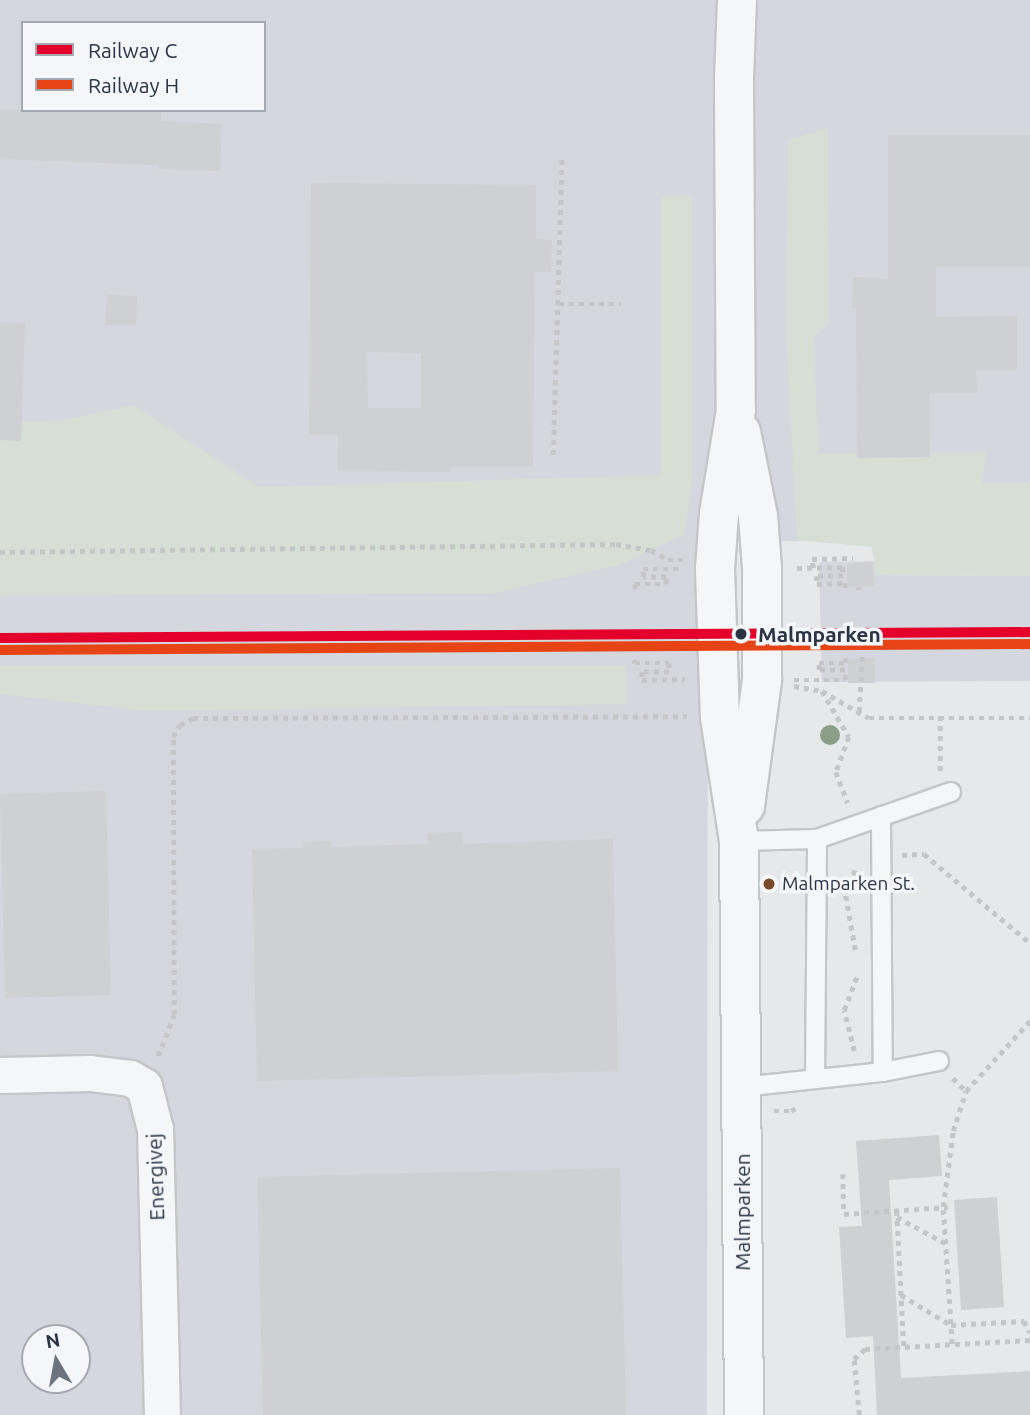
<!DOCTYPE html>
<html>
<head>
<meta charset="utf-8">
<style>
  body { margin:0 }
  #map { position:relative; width:1030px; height:1415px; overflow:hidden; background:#e6e8ea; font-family:Ubuntu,sans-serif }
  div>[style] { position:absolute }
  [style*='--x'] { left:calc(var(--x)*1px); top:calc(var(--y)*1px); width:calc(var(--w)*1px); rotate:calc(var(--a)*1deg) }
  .built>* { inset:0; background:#d4d7dd }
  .green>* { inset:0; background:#d6ded6 }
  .building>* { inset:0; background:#ced0d3 }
  .path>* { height:4.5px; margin-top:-2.25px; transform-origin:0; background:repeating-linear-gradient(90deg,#c5c6ca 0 5px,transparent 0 10px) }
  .roads { filter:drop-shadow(2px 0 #c4c6c8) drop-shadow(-2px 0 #c4c6c8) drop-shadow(0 2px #c4c6c8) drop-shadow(0 -2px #c4c6c8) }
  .service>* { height:18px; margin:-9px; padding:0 9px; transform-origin:9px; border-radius:9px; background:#f5f6f7 }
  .minor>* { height:35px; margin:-17.5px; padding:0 17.5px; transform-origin:17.5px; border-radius:17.5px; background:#f5f6f7 }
  .tertiary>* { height:38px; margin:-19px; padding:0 19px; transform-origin:19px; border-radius:19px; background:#f5f6f7 }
  .rail-1>* { height:10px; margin:-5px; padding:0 5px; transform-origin:5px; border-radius:5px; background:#e4002b }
  .rail-2>* { height:10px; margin:-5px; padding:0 5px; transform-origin:5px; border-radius:5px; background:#e64415 }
  .trees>* { width:20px; height:20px; margin:-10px; border-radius:50%; background:#8a9e88 }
  .dots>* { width:19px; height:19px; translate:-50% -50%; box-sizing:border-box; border:4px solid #f4f6f9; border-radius:50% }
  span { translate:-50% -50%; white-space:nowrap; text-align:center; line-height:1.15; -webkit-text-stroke:7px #f4f6f9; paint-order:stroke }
  .bus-label { font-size:19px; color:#2b3445 }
  .left { translate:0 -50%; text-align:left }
  .stop-label { font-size:21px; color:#2b3445; font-weight:700 }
  .street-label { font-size:21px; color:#2b3445 }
  .legend { position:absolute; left:21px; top:21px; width:245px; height:91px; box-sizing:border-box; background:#f4f6f9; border:2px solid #a4a8b1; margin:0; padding:9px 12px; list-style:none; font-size:21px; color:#2b3445 }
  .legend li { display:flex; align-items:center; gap:14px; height:35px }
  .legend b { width:35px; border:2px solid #a4a8b1 }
  .north { position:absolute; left:21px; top:1324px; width:70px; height:70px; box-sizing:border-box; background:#f4f6f9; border:2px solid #a4a8b1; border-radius:50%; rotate:350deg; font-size:19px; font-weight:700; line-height:28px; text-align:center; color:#2b3445 }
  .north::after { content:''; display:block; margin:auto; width:24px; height:32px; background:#6c737f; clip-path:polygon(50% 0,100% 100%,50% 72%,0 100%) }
</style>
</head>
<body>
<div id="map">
  <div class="built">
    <div style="clip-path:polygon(evenodd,0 0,1030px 0,1030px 541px,708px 541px,707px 1415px,0 1415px,0 0,23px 23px,264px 23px,264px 110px,23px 110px,23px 23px,0 0,35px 1338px,77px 1338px,77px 1380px,35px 1380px,35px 1338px)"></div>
    <div style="clip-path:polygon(875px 561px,875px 575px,1030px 576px,1030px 681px,822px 682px,819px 562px)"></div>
  </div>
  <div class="green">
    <div style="clip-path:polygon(828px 128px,829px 324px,814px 336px,818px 453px,986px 452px,982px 483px,1030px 483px,1030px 576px,875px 575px,872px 547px,797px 540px,786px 331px,788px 140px)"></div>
    <div style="clip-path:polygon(692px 195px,692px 479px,684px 535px,619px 565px,494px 593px,0 596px,0 422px,63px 420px,134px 405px,259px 487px,661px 475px,661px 196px)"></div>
    <div style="clip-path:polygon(0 666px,625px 666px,627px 704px,146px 711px,0 694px)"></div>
  </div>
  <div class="building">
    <div style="clip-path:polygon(0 110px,161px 110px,161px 121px,222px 124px,220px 171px,158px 169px,158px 165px,0 159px)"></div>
    <div style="clip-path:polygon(888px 135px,1030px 135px,1030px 267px,936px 267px,936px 317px,1017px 316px,1017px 370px,976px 370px,977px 393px,929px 393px,930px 457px,857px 458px,856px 308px,852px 308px,853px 277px,888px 279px)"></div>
    <div style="clip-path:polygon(evenodd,311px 183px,536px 185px,536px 239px,552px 240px,551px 272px,535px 272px,533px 467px,450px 467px,450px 472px,337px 471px,338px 435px,309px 435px,311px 183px,367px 352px,421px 353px,421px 408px,368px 408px,367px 352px)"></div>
    <div style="clip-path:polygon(107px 295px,137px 296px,136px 325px,105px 325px)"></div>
    <div style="clip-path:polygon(0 322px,25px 323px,21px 441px,0 440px)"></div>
    <div style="clip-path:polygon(873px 562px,874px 586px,847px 587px,847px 564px)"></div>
    <div style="clip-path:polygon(875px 658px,875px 683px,848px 683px,848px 659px)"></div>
    <div style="clip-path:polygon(106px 791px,111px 995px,5px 998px,0 794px)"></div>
    <div style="clip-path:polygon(463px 832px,463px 844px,613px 839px,618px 1071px,257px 1081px,252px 849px,304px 848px,303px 842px,331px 841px,331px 847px,428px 844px,427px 833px)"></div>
    <div style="clip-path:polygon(939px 1135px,942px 1176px,889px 1180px,901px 1378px,1030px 1371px,1030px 1415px,877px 1415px,873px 1336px,846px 1338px,839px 1227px,862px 1226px,856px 1141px)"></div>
    <div style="clip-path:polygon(620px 1168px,626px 1415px,263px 1415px,257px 1177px)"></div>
    <div style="clip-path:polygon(997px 1197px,1004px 1307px,961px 1310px,954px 1200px)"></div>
  </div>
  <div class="path">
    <div style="--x:559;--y:304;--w:62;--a:0"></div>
    <div style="--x:553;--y:455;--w:298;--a:-88.3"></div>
    <div style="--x:0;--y:552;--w:616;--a:-0.74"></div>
    <div style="--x:616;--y:544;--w:36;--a:10"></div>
    <div style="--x:651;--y:550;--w:20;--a:30"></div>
    <div style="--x:668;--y:560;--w:15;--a:0"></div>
    <div style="--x:797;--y:568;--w:46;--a:-1.2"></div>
    <div style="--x:843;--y:567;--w:9;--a:90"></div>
    <div style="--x:843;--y:576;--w:26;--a:180"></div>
    <div style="--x:817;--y:576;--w:8;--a:90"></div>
    <div style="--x:817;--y:584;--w:28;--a:-2"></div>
    <div style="--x:845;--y:583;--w:6;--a:90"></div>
    <div style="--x:813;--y:568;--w:9;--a:-96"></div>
    <div style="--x:812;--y:559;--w:41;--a:-1.4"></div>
    <div style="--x:635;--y:589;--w:5;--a:-90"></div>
    <div style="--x:635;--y:584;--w:31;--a:0"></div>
    <div style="--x:666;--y:584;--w:7;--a:-90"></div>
    <div style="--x:666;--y:577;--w:23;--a:180"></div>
    <div style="--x:643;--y:577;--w:8;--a:-90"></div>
    <div style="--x:643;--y:569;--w:38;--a:0"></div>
    <div style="--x:858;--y:590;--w:3;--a:-90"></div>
    <div style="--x:634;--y:660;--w:3;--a:72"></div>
    <div style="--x:635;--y:663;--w:34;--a:0"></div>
    <div style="--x:669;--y:663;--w:9;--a:90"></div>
    <div style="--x:669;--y:672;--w:27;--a:180"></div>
    <div style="--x:642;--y:672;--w:8;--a:90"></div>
    <div style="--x:642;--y:680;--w:43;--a:-1.3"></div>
    <div style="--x:794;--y:680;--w:51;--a:0"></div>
    <div style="--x:845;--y:680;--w:10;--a:-90"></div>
    <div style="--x:845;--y:670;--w:26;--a:180"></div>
    <div style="--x:819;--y:670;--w:7;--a:-90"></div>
    <div style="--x:819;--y:663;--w:26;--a:0"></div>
    <div style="--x:845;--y:663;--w:5;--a:-90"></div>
    <div style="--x:794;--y:686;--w:28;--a:10"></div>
    <div style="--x:822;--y:691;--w:54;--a:29.9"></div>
    <div style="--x:869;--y:718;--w:161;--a:0"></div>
    <div style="--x:822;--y:691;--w:53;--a:59.6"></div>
    <div style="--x:849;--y:737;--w:37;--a:110"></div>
    <div style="--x:836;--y:772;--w:33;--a:69"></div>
    <div style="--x:859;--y:712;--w:57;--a:-87"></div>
    <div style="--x:940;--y:771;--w:55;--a:-90"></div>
    <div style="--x:902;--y:855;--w:22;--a:-3"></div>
    <div style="--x:924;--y:854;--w:138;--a:40"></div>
    <div style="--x:855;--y:950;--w:58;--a:-100"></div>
    <div style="--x:845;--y:893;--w:28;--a:-67"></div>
    <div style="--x:854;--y:1051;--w:42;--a:-103.7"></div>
    <div style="--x:844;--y:1010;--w:36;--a:-69"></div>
    <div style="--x:158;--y:1056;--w:44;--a:-68.7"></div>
    <div style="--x:174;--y:1015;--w:278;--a:-90.2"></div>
    <div style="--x:173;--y:737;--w:14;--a:-60"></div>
    <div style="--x:180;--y:725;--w:15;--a:-28"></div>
    <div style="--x:193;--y:718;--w:494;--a:-0.2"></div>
    <div style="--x:953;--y:1078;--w:18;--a:45"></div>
    <div style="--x:966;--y:1091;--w:95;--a:-47.6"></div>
    <div style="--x:774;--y:1111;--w:17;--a:0"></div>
    <div style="--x:791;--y:1111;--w:9;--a:-32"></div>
    <div style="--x:843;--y:1174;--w:40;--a:88.6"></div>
    <div style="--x:844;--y:1214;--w:104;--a:-3.9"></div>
    <div style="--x:897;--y:1211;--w:136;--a:87.1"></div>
    <div style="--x:897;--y:1217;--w:55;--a:28.4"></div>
    <div style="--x:901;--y:1295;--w:58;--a:31"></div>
    <div style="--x:951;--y:1325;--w:73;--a:-3.1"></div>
    <div style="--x:1024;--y:1321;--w:13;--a:63"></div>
    <div style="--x:952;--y:1344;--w:137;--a:-93.8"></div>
    <div style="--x:943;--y:1207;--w:77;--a:-82.5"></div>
    <div style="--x:953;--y:1131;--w:42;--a:-72"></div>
    <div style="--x:859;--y:1415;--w:56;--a:-95.1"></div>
    <div style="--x:854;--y:1359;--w:15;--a:-42"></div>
    <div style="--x:865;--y:1349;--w:165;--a:-3.1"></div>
  </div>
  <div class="roads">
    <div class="service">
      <div style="--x:881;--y:816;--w:256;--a:89.6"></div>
      <div style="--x:739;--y:841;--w:78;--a:-1.5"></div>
      <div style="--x:817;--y:839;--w:142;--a:-19.3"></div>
      <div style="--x:815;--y:1079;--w:240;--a:-89.5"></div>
      <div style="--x:742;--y:1087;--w:142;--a:-6.1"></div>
      <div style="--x:883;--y:1072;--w:57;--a:-11.1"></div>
    </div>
    <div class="minor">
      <div style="--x:0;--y:1075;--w:90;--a:-1.3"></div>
      <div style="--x:90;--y:1073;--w:40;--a:7.1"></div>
      <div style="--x:130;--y:1078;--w:16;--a:30"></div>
      <div style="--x:144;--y:1086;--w:44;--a:75.7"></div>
      <div style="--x:155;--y:1129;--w:286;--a:88.6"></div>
    </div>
    <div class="tertiary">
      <div style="--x:737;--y:0;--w:79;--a:92.2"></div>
      <div style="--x:734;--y:79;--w:331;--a:89.7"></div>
      <div style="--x:736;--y:410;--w:105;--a:99.3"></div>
      <div style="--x:719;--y:514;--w:55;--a:94.2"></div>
      <div style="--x:715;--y:569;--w:148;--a:88.1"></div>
      <div style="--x:720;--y:717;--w:125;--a:81.3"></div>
      <div style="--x:739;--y:841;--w:574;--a:89.5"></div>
      <div style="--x:741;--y:432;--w:86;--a:78.6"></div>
      <div style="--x:758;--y:516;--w:52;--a:85.6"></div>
      <div style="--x:762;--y:568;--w:112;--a:90"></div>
      <div style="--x:762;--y:680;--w:127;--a:97.7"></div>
    </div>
  </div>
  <div class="rail-1">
    <div style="--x:0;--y:638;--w:1030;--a:-0.33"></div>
  </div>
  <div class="rail-2">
    <div style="--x:0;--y:650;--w:1030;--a:-0.33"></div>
  </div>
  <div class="trees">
    <div style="left:830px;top:735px"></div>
  </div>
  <div class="dots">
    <div style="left:741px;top:634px;background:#2b3445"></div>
    <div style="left:769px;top:884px;background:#7a4b2a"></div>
  </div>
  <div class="bus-label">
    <span class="left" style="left:782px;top:884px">Malmparken St.</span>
  </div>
  <div class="stop-label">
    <span class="left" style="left:758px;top:634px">Malmparken</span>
  </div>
  <div class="street-label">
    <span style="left:155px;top:1177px;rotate:-92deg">Energivej</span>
    <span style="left:742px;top:1212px;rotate:-90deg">Malmparken</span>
  </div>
  <ul class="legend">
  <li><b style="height:9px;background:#e4002b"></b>Railway C</li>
  <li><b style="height:9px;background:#e64415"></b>Railway H</li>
  </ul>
  <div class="north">N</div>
</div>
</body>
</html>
